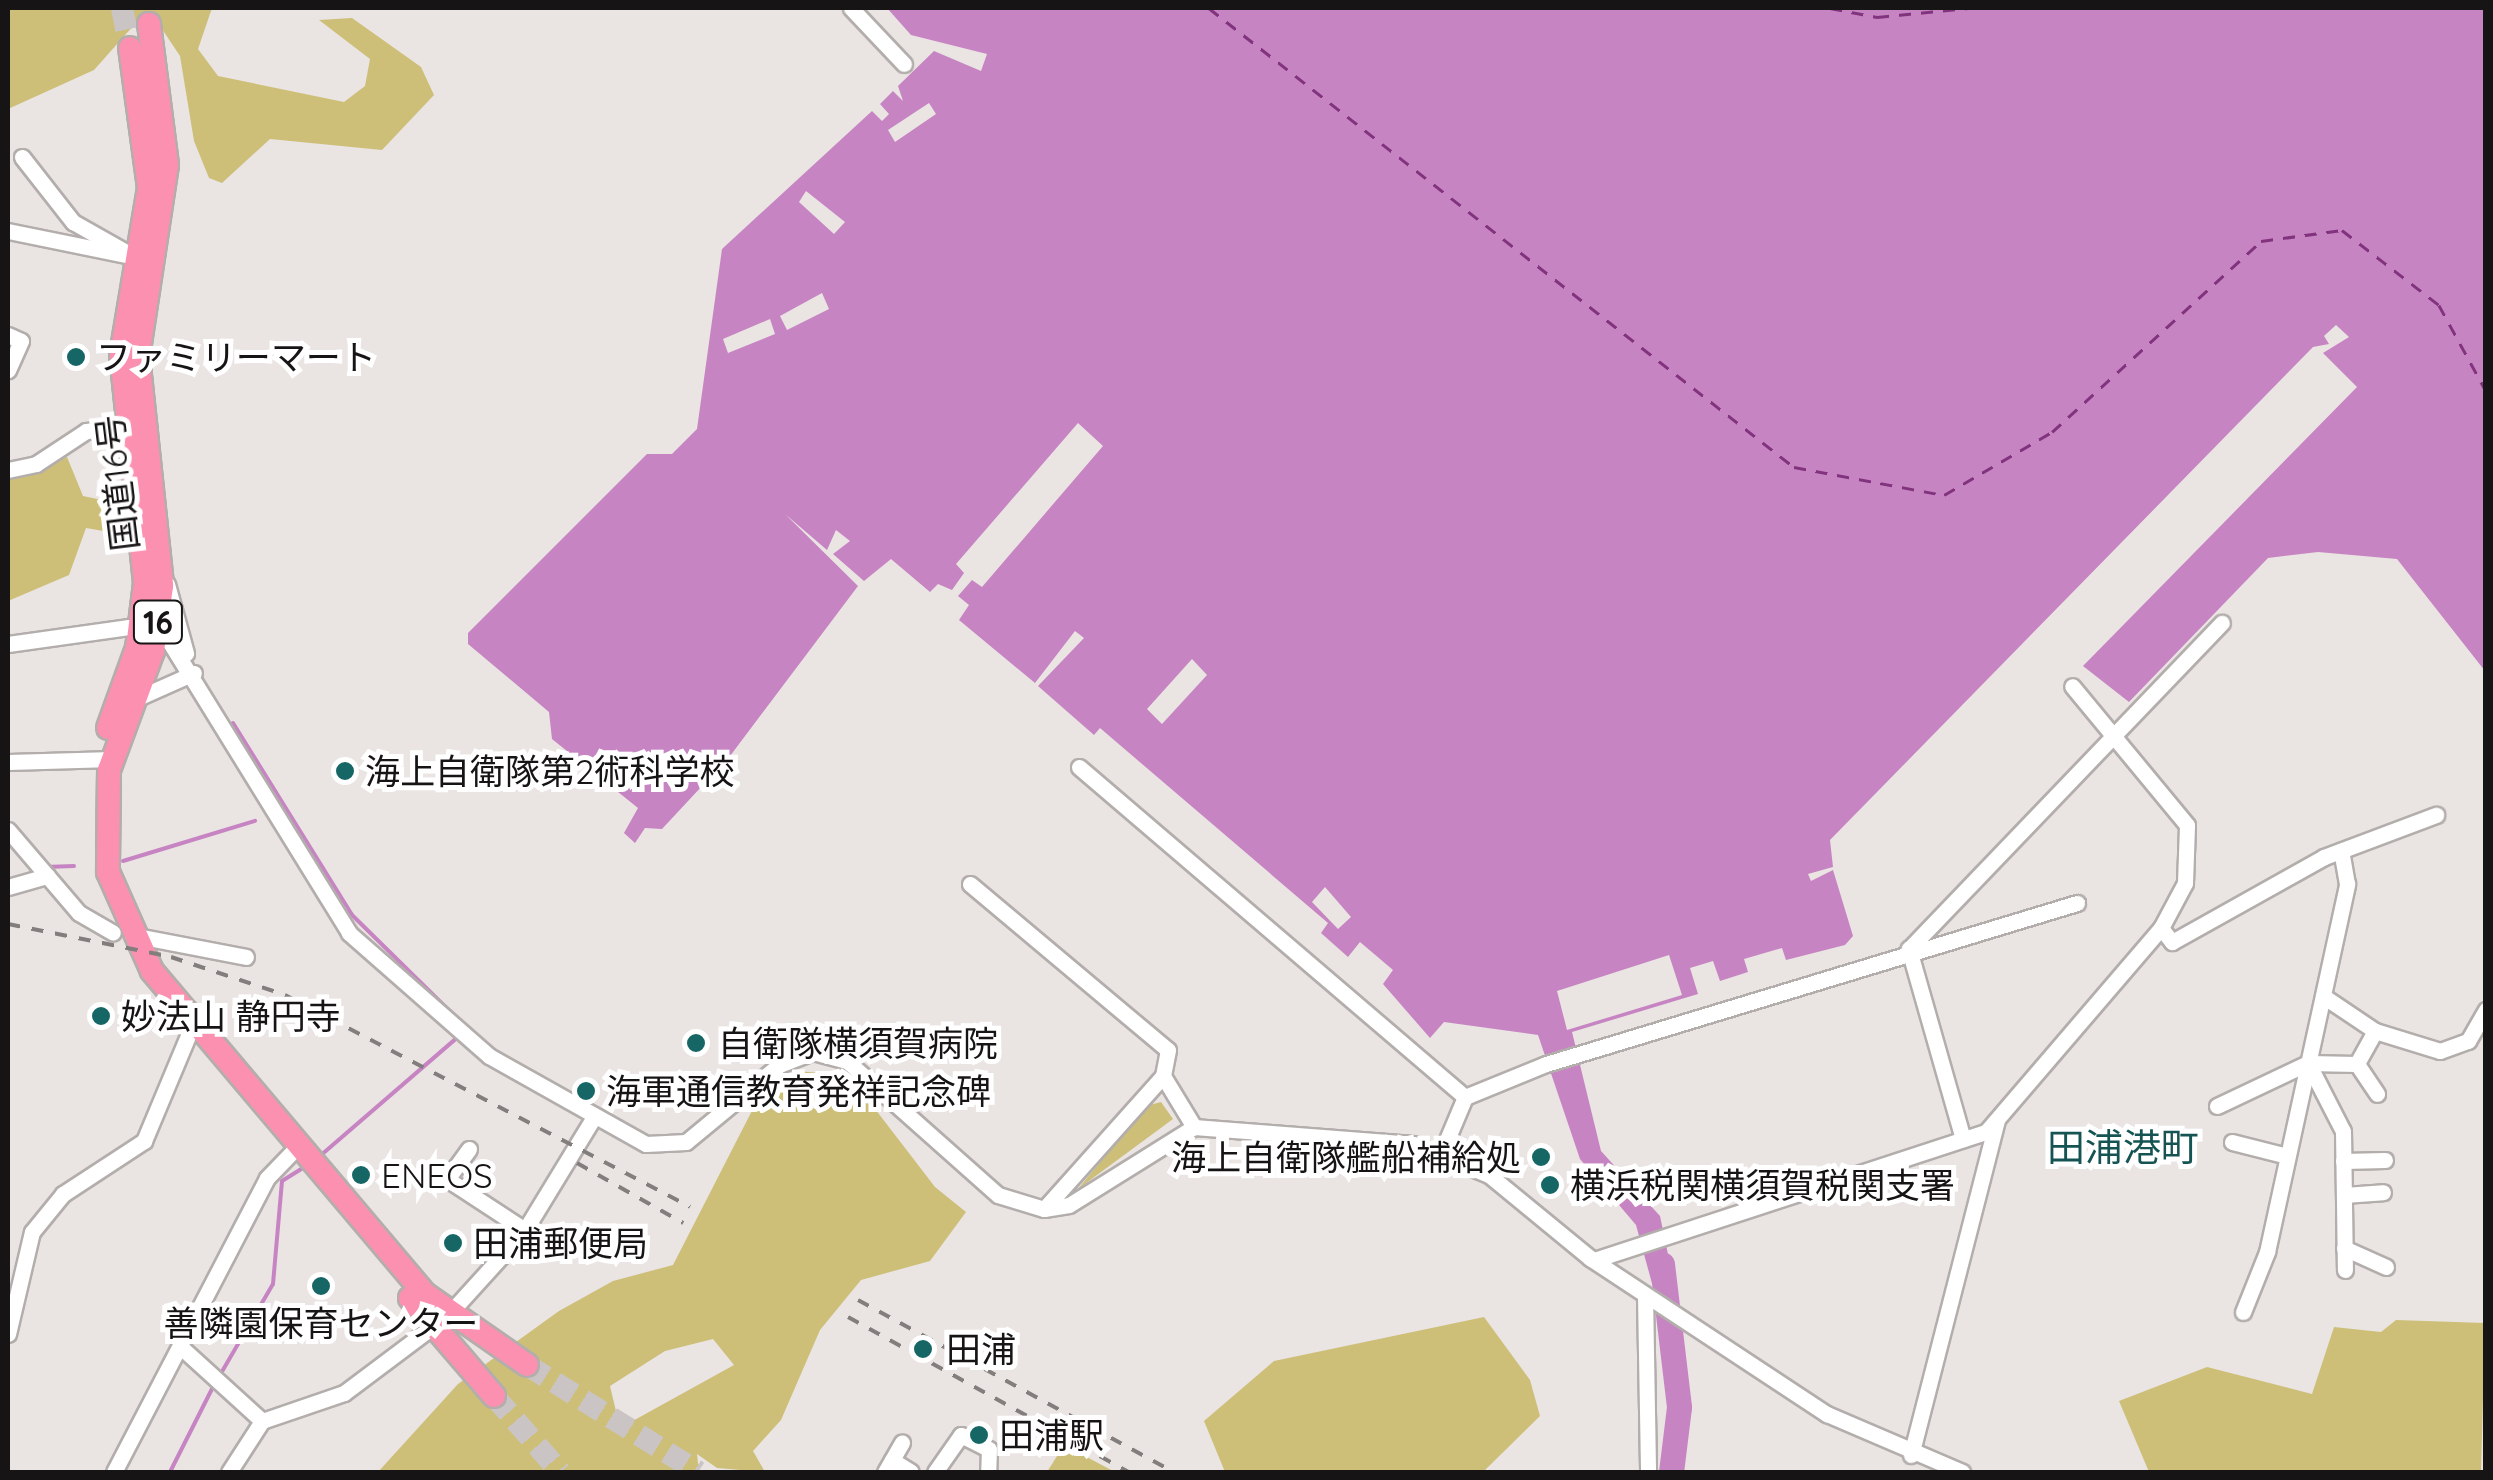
<!DOCTYPE html>
<html>
<head>
<meta charset="utf-8">
<style>
  body { margin:0 }
  #map { position:relative; width:2493px; height:1480px; overflow:hidden; background:#eae4e3; font-family:Quicksand,"Noto Sans JP",sans-serif }
  div>[style] { position:absolute }
  [style*='--x'] { left:calc(var(--x)*1px); top:calc(var(--y)*1px); width:calc(var(--w)*1px); rotate:calc(var(--a)*1deg) }
  .green>* { inset:0; background:#cdbf78 }
  .water>* { inset:0; background:#c784c2 }
  .stream>* { height:4px; margin:-2px; padding:0 2px; transform-origin:2px; border-radius:2px; background:#c784c2 }
  .river>* { height:25px; margin:-12.5px; padding:0 12.5px; transform-origin:12.5px; border-radius:12.5px; background:#c784c2 }
  .ferry>* { height:2.5px; margin-top:-1.25px; transform-origin:0; background:repeating-linear-gradient(90deg,#82337e 0 12px,transparent 0 22px) }
  .highway-tunnel>* { height:22px; margin-top:-11px; transform-origin:0; background:repeating-linear-gradient(90deg,#cac5c4 0 22px,transparent 0 33px) }
  .roads { filter:drop-shadow(2px 0 #b3aeac) drop-shadow(-2px 0 #b3aeac) drop-shadow(0 2px #b3aeac) drop-shadow(0 -2px #b3aeac) }
  .minor>* { height:15px; margin:-7.5px; padding:0 7.5px; transform-origin:7.5px; border-radius:7.5px; background:#fff }
  .highway>* { height:22px; margin:-11px; padding:0 11px; transform-origin:11px; border-radius:11px; background:#fc90b0 }
  .rail>* { height:4px; margin-top:-2px; transform-origin:0; background:repeating-linear-gradient(90deg,#827e7d 0 12px,transparent 0 24px) }
  .dots>* { width:28px; height:28px; translate:-50% -50%; box-sizing:border-box; border:5px solid #fff; border-radius:50% }
  span { translate:-50% -50%; white-space:nowrap; text-align:center; line-height:1.15; -webkit-text-stroke:10px #fff; paint-order:stroke }
  .shield-label span { padding:2px 8px; background:#fff; border:2px solid; border-radius:8px; -webkit-text-stroke-width:0 }
  .shield-label { font-size:32px; color:#161414; font-weight:700 }
  .poi-label { font-size:35px; color:#161414 }
  .left { translate:0 -50%; text-align:left }
  .right { translate:-100% -50%; text-align:right }
  .street-label { font-size:35px; color:#161414 }
  .neighbourhood-label { font-size:38px; color:#165353 }
  .frame { position:absolute; inset:0; border:10px solid #161414; pointer-events:none }
</style>
</head>
<body>
<div id="map">
  <div class="green">
    <div style="clip-path:polygon(8px 8px,212px 8px,198px 49px,218px 76px,344px 102px,365px 86px,370px 59px,319px 20px,352px 18px,421px 67px,434px 95px,382px 150px,270px 139px,222px 183px,209px 178px,194px 141px,180px 56px,156px 20px,134px 25px,94px 70px,8px 109px)"></div>
    <div style="clip-path:polygon(67px 457px,83px 496px,107px 501px,109px 532px,86px 528px,69px 575px,8px 601px,8px 478px)"></div>
    <div style="clip-path:polygon(evenodd,794px 1071px,849px 1075px,935px 1187px,966px 1212px,930px 1261px,861px 1280px,820px 1330px,781px 1420px,753px 1451px,765px 1472px,717px 1468px,697px 1454px,699px 1472px,378px 1472px,458px 1384px,559px 1311px,613px 1281px,673px 1265px,758px 1099px,794px 1071px,713px 1339px,734px 1365px,620px 1428px,610px 1386px,665px 1351px,713px 1339px)"></div>
    <div style="clip-path:polygon(1161px 1102px,1173px 1119px,1078px 1189px,1146px 1106px)"></div>
    <div style="clip-path:polygon(1484px 1317px,1530px 1380px,1540px 1416px,1483px 1472px,1225px 1472px,1204px 1421px,1274px 1361px)"></div>
    <div style="clip-path:polygon(2396px 1320px,2485px 1323px,2481px 1472px,2149px 1472px,2119px 1401px,2207px 1367px,2312px 1394px,2334px 1327px,2381px 1332px)"></div>
    <div style="clip-path:polygon(1064px 1445px,1115px 1472px,1047px 1472px)"></div>
  </div>
  <div class="water">
    <div style="clip-path:polygon(evenodd,887px 8px,2485px 8px,2485px 671px,2397px 559px,2318px 552px,2268px 558px,2129px 702px,2083px 666px,2357px 387px,2323px 353px,2349px 337px,2336px 325px,2324px 336px,2329px 344px,2313px 347px,1830px 840px,1833px 867px,1808px 874px,1811px 881px,1833px 870px,1853px 936px,1845px 945px,1786px 960px,1782px 948px,1744px 959px,1748px 972px,1720px 981px,1713px 961px,1690px 968px,1698px 994px,1572px 1032px,1601px 1151px,1660px 1216px,1678px 1302px,1653px 1287px,1636px 1225px,1580px 1159px,1538px 1035px,1444px 1022px,1430px 1038px,1383px 984px,1393px 970px,1360px 942px,1348px 957px,1321px 933px,1328px 923px,1100px 728px,1094px 735px,1038px 686px,1084px 638px,1075px 631px,1035px 683px,959px 620px,969px 605px,958px 596px,972px 580px,982px 587px,1103px 446px,1078px 423px,956px 564px,964px 573px,952px 590px,938px 584px,930px 592px,891px 559px,864px 581px,833px 554px,850px 541px,836px 530px,827px 550px,785px 514px,858px 586px,730px 756px,662px 829px,645px 828px,635px 843px,624px 833px,638px 808px,552px 739px,549px 712px,468px 644px,468px 633px,647px 454px,672px 454px,697px 429px,722px 249px,872px 111px,882px 121px,889px 114px,880px 104px,893px 91px,903px 101px,898px 86px,934px 51px,981px 71px,987px 54px,911px 35px,887px 8px,929px 103px,936px 114px,895px 142px,888px 130px,929px 103px,887px 8px,806px 191px,845px 222px,834px 234px,799px 202px,806px 191px,887px 8px,822px 293px,829px 309px,787px 330px,780px 316px,822px 293px,887px 8px,770px 319px,775px 334px,728px 353px,723px 339px,770px 319px,887px 8px,1192px 659px,1207px 675px,1162px 724px,1147px 709px,1192px 659px,887px 8px,1325px 887px,1351px 917px,1338px 929px,1312px 902px,1325px 887px,887px 8px,1669px 955px,1682px 995px,1567px 1030px,1557px 991px,1669px 955px)"></div>
  </div>
  <div class="stream">
    <div style="--x:233;--y:723;--w:226;--a:58.2"></div>
    <div style="--x:352;--y:915;--w:161;--a:44.5"></div>
    <div style="--x:123;--y:861;--w:138;--a:-16.9"></div>
    <div style="--x:45;--y:867;--w:29;--a:-2"></div>
    <div style="--x:320;--y:1156;--w:185;--a:-40.8"></div>
    <div style="--x:220;--y:1375;--w:105;--a:-59.8"></div>
    <div style="--x:273;--y:1284;--w:103;--a:-85"></div>
    <div style="--x:282;--y:1181;--w:26;--a:-32"></div>
    <div style="--x:170;--y:1472;--w:100;--a:-63.2"></div>
  </div>
  <div class="river">
    <div style="--x:1662;--y:1264;--w:144;--a:83.2"></div>
    <div style="--x:1679;--y:1407;--w:65;--a:97"></div>
  </div>
  <div class="ferry">
    <div style="--x:1209;--y:8;--w:744;--a:38.12"></div>
    <div style="--x:1794;--y:467;--w:153;--a:10.6"></div>
    <div style="--x:1944;--y:495;--w:125;--a:-30.3"></div>
    <div style="--x:2052;--y:432;--w:283;--a:-42.4"></div>
    <div style="--x:2261;--y:241;--w:82;--a:-7.7"></div>
    <div style="--x:2342;--y:230;--w:123;--a:37.7"></div>
    <div style="--x:2439;--y:305;--w:98;--a:61.3"></div>
    <div style="--x:1830;--y:8;--w:48;--a:10.8"></div>
    <div style="--x:1877;--y:17;--w:92;--a:-5.6"></div>
  </div>
  <div class="highway-tunnel">
    <div style="--x:122;--y:8;--w:41;--a:78.7"></div>
    <div style="--x:527;--y:1365;--w:202;--a:32"></div>
    <div style="--x:494;--y:1396;--w:101;--a:49"></div>
  </div>
  <div class="roads">
    <div class="minor">
      <div style="--x:851;--y:8;--w:77;--a:46.6"></div>
      <div style="--x:22;--y:157;--w:83;--a:51.9"></div>
      <div style="--x:73;--y:222;--w:59;--a:29.6"></div>
      <div style="--x:8;--y:231;--w:141;--a:11.5"></div>
      <div style="--x:8;--y:335;--w:14;--a:25"></div>
      <div style="--x:21;--y:341;--w:32;--a:114"></div>
      <div style="--x:8;--y:470;--w:29;--a:-12"></div>
      <div style="--x:36;--y:464;--w:60;--a:-33.4"></div>
      <div style="--x:86;--y:431;--w:49;--a:-5.8"></div>
      <div style="--x:167;--y:584;--w:72;--a:74.6"></div>
      <div style="--x:8;--y:644;--w:122;--a:-8"></div>
      <div style="--x:129;--y:627;--w:42;--a:19.3"></div>
      <div style="--x:169;--y:641;--w:343;--a:58.3"></div>
      <div style="--x:349;--y:933;--w:186;--a:41.3"></div>
      <div style="--x:489;--y:1056;--w:180;--a:29.3"></div>
      <div style="--x:646;--y:1144;--w:40;--a:-2.9"></div>
      <div style="--x:686;--y:1142;--w:121;--a:-39.6"></div>
      <div style="--x:779;--y:1065;--w:36;--a:-21"></div>
      <div style="--x:813;--y:1052;--w:35;--a:15"></div>
      <div style="--x:847;--y:1061;--w:202;--a:41.6"></div>
      <div style="--x:998;--y:1195;--w:48;--a:16.9"></div>
      <div style="--x:1044;--y:1209;--w:25;--a:-9"></div>
      <div style="--x:1069;--y:1205;--w:147;--a:-32"></div>
      <div style="--x:1194;--y:1127;--w:220;--a:4.4"></div>
      <div style="--x:1413;--y:1144;--w:82;--a:22.2"></div>
      <div style="--x:1489;--y:1175;--w:131;--a:39.4"></div>
      <div style="--x:1590;--y:1258;--w:284;--a:33.4"></div>
      <div style="--x:1827;--y:1414;--w:147;--a:23.2"></div>
      <div style="--x:140;--y:697;--w:59;--a:-24"></div>
      <div style="--x:8;--y:762;--w:105;--a:-1.6"></div>
      <div style="--x:1079;--y:767;--w:508;--a:40.53"></div>
      <div style="--x:8;--y:830;--w:109;--a:49.5"></div>
      <div style="--x:79;--y:913;--w:39;--a:30"></div>
      <div style="--x:970;--y:884;--w:258;--a:40"></div>
      <div style="--x:1168;--y:1050;--w:26;--a:101"></div>
      <div style="--x:1163;--y:1076;--w:60;--a:58.7"></div>
      <div style="--x:8;--y:887;--w:41;--a:-15.8"></div>
      <div style="--x:2161;--y:928;--w:18;--a:52"></div>
      <div style="--x:2172;--y:942;--w:174;--a:-29.2"></div>
      <div style="--x:2324;--y:857;--w:120;--a:-20.6"></div>
      <div style="--x:132;--y:935;--w:116;--a:10.9"></div>
      <div style="--x:2323;--y:996;--w:63;--a:33.9"></div>
      <div style="--x:2375;--y:1031;--w:68;--a:17.1"></div>
      <div style="--x:2440;--y:1051;--w:30;--a:-20"></div>
      <div style="--x:2468;--y:1041;--w:36;--a:-60"></div>
      <div style="--x:2375;--y:1031;--w:38;--a:119"></div>
      <div style="--x:2357;--y:1064;--w:36;--a:56"></div>
      <div style="--x:2308;--y:1063;--w:49;--a:1.2"></div>
      <div style="--x:2217;--y:1106;--w:101;--a:-25.3"></div>
      <div style="--x:2308;--y:1063;--w:76;--a:62.8"></div>
      <div style="--x:2343;--y:1131;--w:139;--a:89.2"></div>
      <div style="--x:1963;--y:1139;--w:198;--a:-105.9"></div>
      <div style="--x:1909;--y:949;--w:452;--a:-46.2"></div>
      <div style="--x:2232;--y:1142;--w:57;--a:14.3"></div>
      <div style="--x:469;--y:1149;--w:37;--a:126"></div>
      <div style="--x:447;--y:1179;--w:93;--a:33.2"></div>
      <div style="--x:1441;--y:1154;--w:62;--a:-67.2"></div>
      <div style="--x:1465;--y:1097;--w:87;--a:-22.2"></div>
      <div style="--x:1546;--y:1064;--w:555;--a:-16.87"></div>
      <div style="--x:2343;--y:1161;--w:42;--a:-1.4"></div>
      <div style="--x:2344;--y:1195;--w:39;--a:-4"></div>
      <div style="--x:1044;--y:1209;--w:178;--a:-48.2"></div>
      <div style="--x:2344;--y:1248;--w:46;--a:24.3"></div>
      <div style="--x:1594;--y:1260;--w:412;--a:-18.1"></div>
      <div style="--x:1986;--y:1132;--w:269;--a:-49.4"></div>
      <div style="--x:2161;--y:928;--w:51;--a:-61.9"></div>
      <div style="--x:2185;--y:883;--w:58;--a:-88"></div>
      <div style="--x:2187;--y:825;--w:180;--a:-129.6"></div>
      <div style="--x:1645;--y:1296;--w:176;--a:89"></div>
      <div style="--x:2243;--y:1312;--w:65;--a:-68.2"></div>
      <div style="--x:2267;--y:1252;--w:377;--a:-77.7"></div>
      <div style="--x:2347;--y:884;--w:34;--a:-100"></div>
      <div style="--x:8;--y:1334;--w:105;--a:-76.8"></div>
      <div style="--x:32;--y:1232;--w:49;--a:-50.8"></div>
      <div style="--x:63;--y:1194;--w:97;--a:-33.2"></div>
      <div style="--x:144;--y:1141;--w:114;--a:-67.3"></div>
      <div style="--x:183;--y:1349;--w:107;--a:42.3"></div>
      <div style="--x:1911;--y:1455;--w:345;--a:-75.6"></div>
      <div style="--x:892;--y:1460;--w:22;--a:32"></div>
      <div style="--x:114;--y:1472;--w:331;--a:-62.5"></div>
      <div style="--x:267;--y:1178;--w:46;--a:-45.9"></div>
      <div style="--x:229;--y:1472;--w:61;--a:-57.1"></div>
      <div style="--x:262;--y:1421;--w:87;--a:-18.9"></div>
      <div style="--x:344;--y:1393;--w:130;--a:-36.9"></div>
      <div style="--x:448;--y:1315;--w:115;--a:-47.8"></div>
      <div style="--x:525;--y:1230;--w:132;--a:-58.6"></div>
      <div style="--x:885;--y:1472;--w:34;--a:-60"></div>
      <div style="--x:935;--y:1472;--w:45;--a:-54.9"></div>
      <div style="--x:961;--y:1435;--w:31;--a:27"></div>
      <div style="--x:989;--y:1449;--w:23;--a:92"></div>
    </div>
    <div class="highway">
      <div style="--x:149;--y:24;--w:142;--a:82.7"></div>
      <div style="--x:167;--y:165;--w:193;--a:98.6"></div>
      <div style="--x:138;--y:356;--w:231;--a:84"></div>
      <div style="--x:162;--y:586;--w:66;--a:97.9"></div>
      <div style="--x:153;--y:651;--w:127;--a:110.3"></div>
      <div style="--x:109;--y:770;--w:102;--a:90.6"></div>
      <div style="--x:108;--y:872;--w:108;--a:66"></div>
      <div style="--x:152;--y:971;--w:423;--a:49.8"></div>
      <div style="--x:425;--y:1294;--w:124;--a:34.8"></div>
      <div style="--x:108;--y:728;--w:85;--a:-70.1"></div>
      <div style="--x:137;--y:648;--w:65;--a:-83"></div>
      <div style="--x:145;--y:583;--w:229;--a:-96"></div>
      <div style="--x:121;--y:355;--w:169;--a:-80.5"></div>
      <div style="--x:149;--y:188;--w:141;--a:-97.7"></div>
      <div style="--x:410;--y:1298;--w:129;--a:49.4"></div>
    </div>
  </div>
  <div class="rail">
    <div style="--x:8;--y:924;--w:166;--a:11.4"></div>
    <div style="--x:171;--y:957;--w:120;--a:18.4"></div>
    <div style="--x:285;--y:995;--w:457;--a:27.6"></div>
    <div style="--x:577;--y:1163;--w:122;--a:29.5"></div>
    <div style="--x:858;--y:1300;--w:360;--a:28.6"></div>
    <div style="--x:848;--y:1317;--w:321;--a:28.9"></div>
  </div>
  <div class="dots">
    <div style="left:76px;top:357px;background:#176666"></div>
    <div style="left:345px;top:771px;background:#176666"></div>
    <div style="left:101px;top:1016px;background:#176666"></div>
    <div style="left:696px;top:1043px;background:#176666"></div>
    <div style="left:586px;top:1091px;background:#176666"></div>
    <div style="left:1541px;top:1157px;background:#176666"></div>
    <div style="left:361px;top:1175px;background:#176666"></div>
    <div style="left:1550px;top:1185px;background:#176666"></div>
    <div style="left:453px;top:1243px;background:#176666"></div>
    <div style="left:321px;top:1286px;background:#176666"></div>
    <div style="left:923px;top:1349px;background:#176666"></div>
    <div style="left:979px;top:1435px;background:#176666"></div>
  </div>
  <div class="shield-label">
    <span style="left:158px;top:622px">16</span>
  </div>
  <div class="poi-label">
    <span class="left" style="left:96px;top:357px">ファミリーマート</span>
    <span class="left" style="left:365px;top:771px">海上自衛隊第2術科学校</span>
    <span class="left" style="left:121px;top:1016px">妙法山 静円寺</span>
    <span class="left" style="left:718px;top:1043px">自衛隊横須賀病院</span>
    <span class="left" style="left:606px;top:1091px">海軍通信教育発祥記念碑</span>
    <span class="right" style="left:1521px;top:1157px">海上自衛隊艦船補給処</span>
    <span class="left" style="left:381px;top:1175px">ENEOS</span>
    <span class="left" style="left:1570px;top:1185px">横浜税関横須賀税関支署</span>
    <span class="left" style="left:473px;top:1243px">田浦郵便局</span>
    <span style="left:321px;top:1323px">善隣園保育センター</span>
    <span class="left" style="left:946px;top:1349px">田浦</span>
    <span class="left" style="left:999px;top:1435px">田浦駅</span>
  </div>
  <div class="street-label">
    <span style="left:117px;top:483px;rotate:-97deg">国道16号</span>
  </div>
  <div class="neighbourhood-label">
    <span style="left:2123px;top:1148px">田浦港町</span>
  </div>
  <div class="frame"></div>
</div>
</body>
</html>
